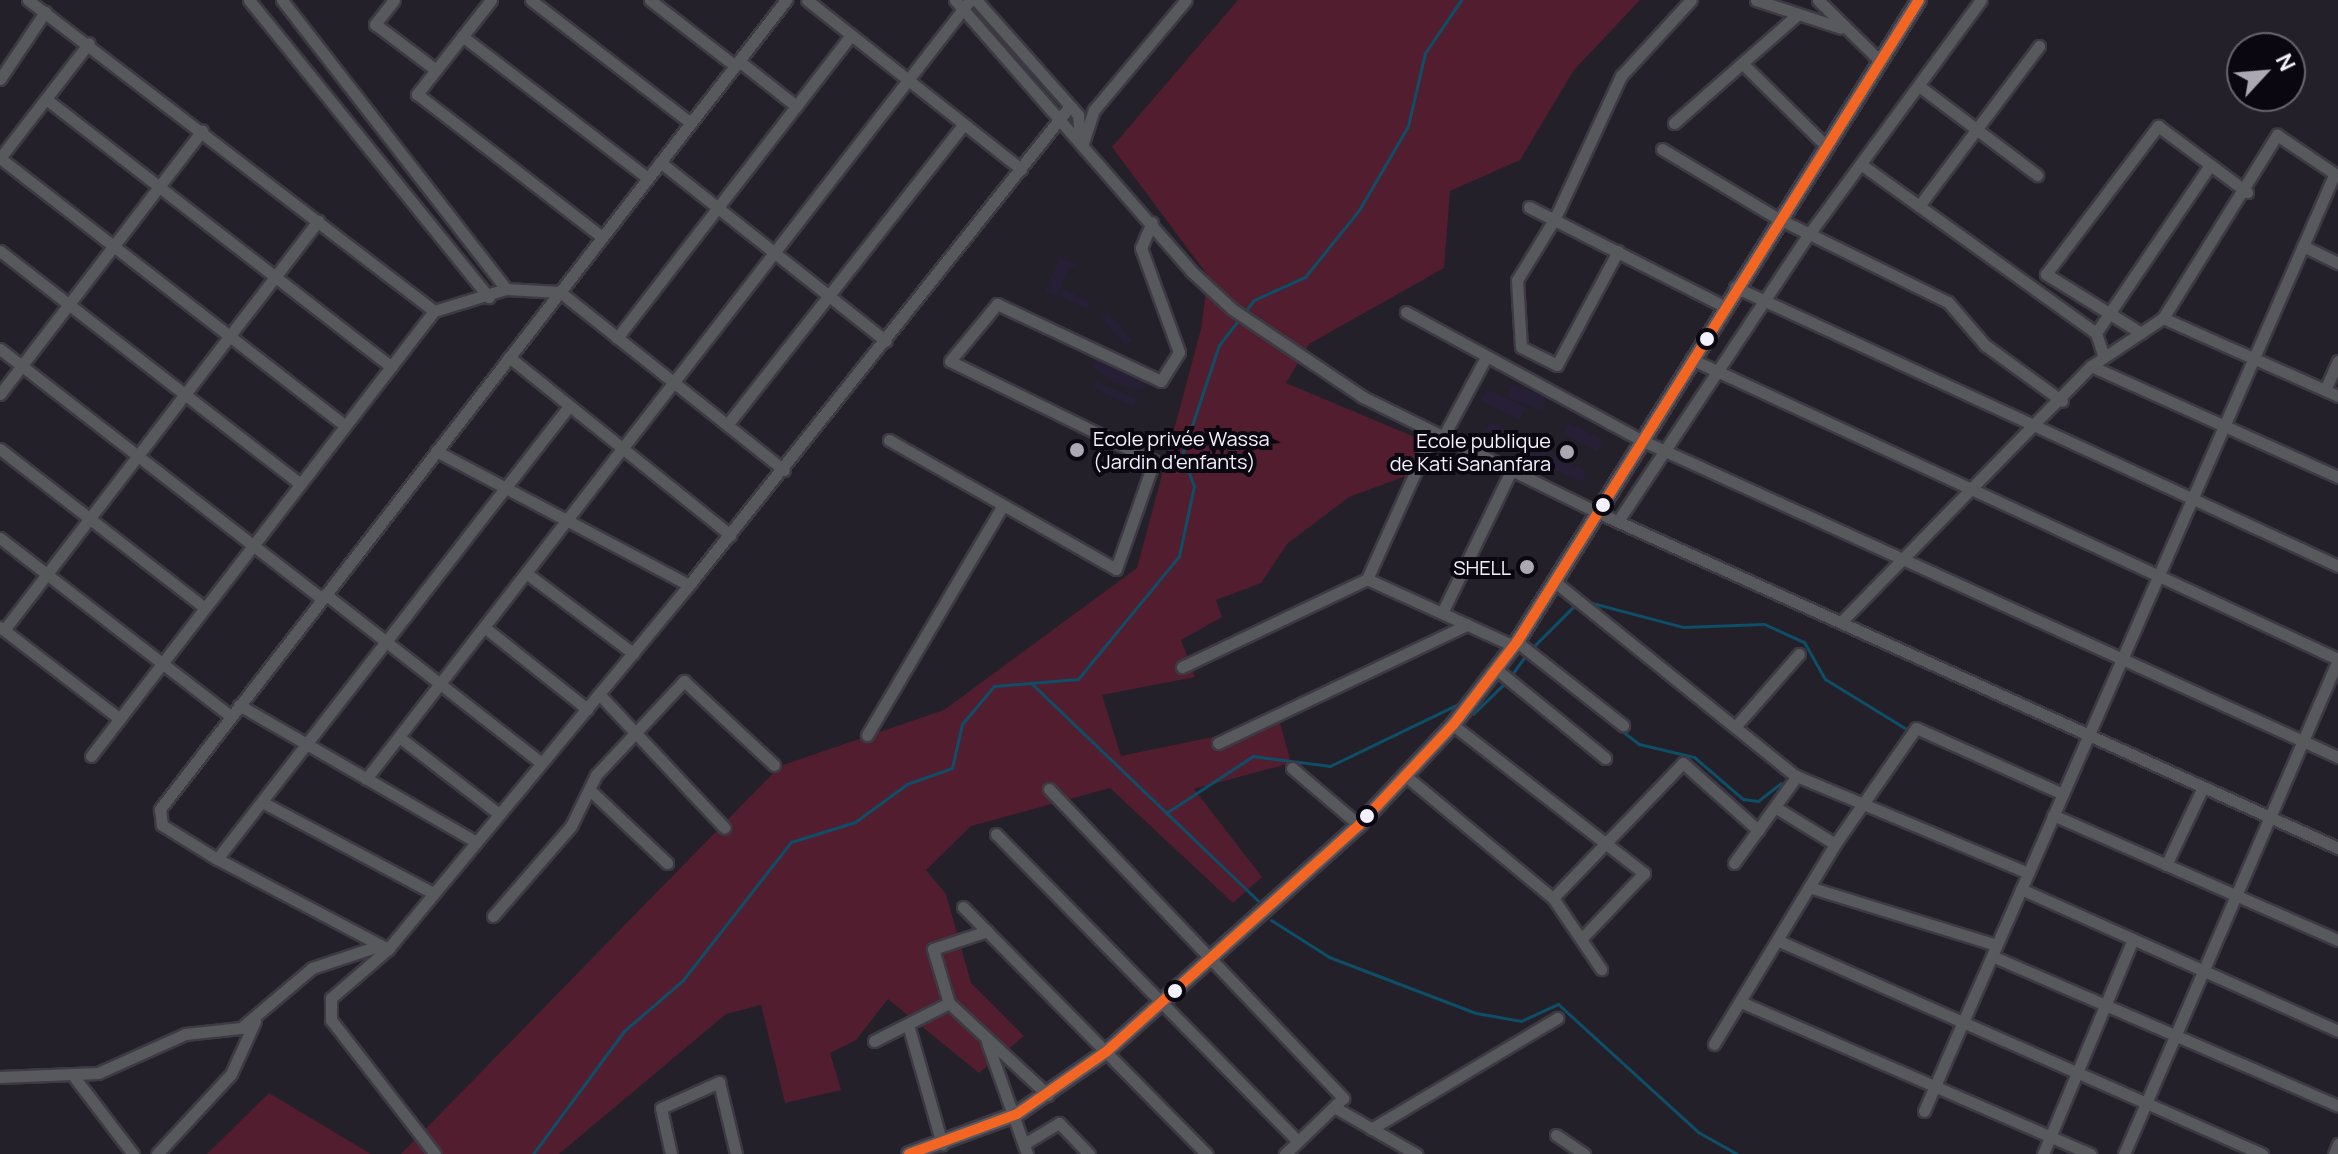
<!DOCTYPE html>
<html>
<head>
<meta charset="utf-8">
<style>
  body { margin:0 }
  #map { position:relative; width:2338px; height:1154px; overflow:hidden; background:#23202a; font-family:Manrope,sans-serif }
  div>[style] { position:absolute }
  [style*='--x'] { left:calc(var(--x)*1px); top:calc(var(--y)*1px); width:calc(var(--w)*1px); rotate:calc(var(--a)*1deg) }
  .built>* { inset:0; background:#261f36 }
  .round { border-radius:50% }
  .green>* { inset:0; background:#511d2f }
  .stream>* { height:3px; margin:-1.5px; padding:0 1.5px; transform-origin:1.5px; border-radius:1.5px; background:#0e4e67 }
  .roads { filter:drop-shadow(2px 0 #3d3a43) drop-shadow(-2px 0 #3d3a43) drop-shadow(0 2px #3d3a43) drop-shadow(0 -2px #3d3a43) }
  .minor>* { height:11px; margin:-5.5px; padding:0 5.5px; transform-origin:5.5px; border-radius:5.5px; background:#58595d }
  .major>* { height:14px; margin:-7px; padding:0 7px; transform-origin:7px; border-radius:7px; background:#595a61 }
  .bus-1>* { height:10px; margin:-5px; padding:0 5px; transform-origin:5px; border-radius:5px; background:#f26522 }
  .dots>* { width:22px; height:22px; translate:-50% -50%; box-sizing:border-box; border:4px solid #0a0710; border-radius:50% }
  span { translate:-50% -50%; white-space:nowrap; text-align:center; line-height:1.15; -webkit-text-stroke:8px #0a0710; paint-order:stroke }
  .poi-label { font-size:20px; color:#f4f1fe }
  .left { translate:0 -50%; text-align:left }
  .right { translate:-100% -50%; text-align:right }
  .north { position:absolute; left:2226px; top:32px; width:80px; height:80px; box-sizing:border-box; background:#0a0710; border:2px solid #68656f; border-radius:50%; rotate:64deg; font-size:22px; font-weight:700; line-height:32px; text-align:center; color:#f4f1fe }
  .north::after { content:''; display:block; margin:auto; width:28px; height:36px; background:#aba8b4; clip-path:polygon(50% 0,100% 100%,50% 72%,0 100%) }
</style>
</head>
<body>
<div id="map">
  <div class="built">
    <div style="clip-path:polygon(1060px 257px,1079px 266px,1069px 268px,1056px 296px,1045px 291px)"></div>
    <div style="clip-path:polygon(1063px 289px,1090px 301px,1087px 309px,1060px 297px)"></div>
    <div style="clip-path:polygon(1108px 312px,1132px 341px,1125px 346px,1101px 318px)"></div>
    <div style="clip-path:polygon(1097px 359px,1147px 383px,1143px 391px,1112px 382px,1093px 367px)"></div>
    <div style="clip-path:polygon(1096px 381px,1137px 399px,1133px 407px,1093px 388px)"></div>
    <div style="clip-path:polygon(1512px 384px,1547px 398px,1542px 411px,1507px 397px)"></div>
    <div style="clip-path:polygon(1486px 389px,1526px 407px,1520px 420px,1481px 401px)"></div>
    <div class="round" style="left:1483px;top:423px;width:22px;height:22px"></div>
    <div style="clip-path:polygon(1569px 423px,1603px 439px,1597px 451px,1564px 434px)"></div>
    <div style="clip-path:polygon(1512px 437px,1547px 453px,1541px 466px,1506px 450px)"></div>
    <div style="clip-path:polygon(1553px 455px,1587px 471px,1582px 482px,1548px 467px)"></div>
  </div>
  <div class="green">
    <div style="clip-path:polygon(1238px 0,1640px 0,1574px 70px,1520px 160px,1450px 191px,1444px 268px,1309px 344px,1286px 383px,1429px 443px,1417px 472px,1349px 497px,1287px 544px,1261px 583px,1216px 600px,1222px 617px,1181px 640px,1195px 677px,1102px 695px,1121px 756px,1280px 723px,1291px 763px,1194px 789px,1262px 877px,1233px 903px,1110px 788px,971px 826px,926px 870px,946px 894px,971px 983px,1024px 1036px,979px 1073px,888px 999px,856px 1040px,830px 1053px,841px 1090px,785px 1103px,761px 1005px,726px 1014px,559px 1154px,401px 1154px,780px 766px,944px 710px,1137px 568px,1201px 329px,1208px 276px,1112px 147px)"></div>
    <div style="clip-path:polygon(269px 1093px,371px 1154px,207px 1154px)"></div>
  </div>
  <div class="stream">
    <div style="--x:1588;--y:602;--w:98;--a:14.7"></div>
    <div style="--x:1683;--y:627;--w:81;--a:-2.1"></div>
    <div style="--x:1764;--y:624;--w:44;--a:24.2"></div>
    <div style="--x:1804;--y:642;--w:43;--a:60.4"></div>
    <div style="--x:1825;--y:679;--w:97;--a:31.6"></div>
    <div style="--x:1532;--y:648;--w:62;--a:-45"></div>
    <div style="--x:1526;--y:657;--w:143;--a:37.6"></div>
    <div style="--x:1639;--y:744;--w:57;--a:13.3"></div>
    <div style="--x:1694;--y:757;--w:65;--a:40.6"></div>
    <div style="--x:1743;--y:799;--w:15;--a:8"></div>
    <div style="--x:1758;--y:801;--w:29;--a:-38"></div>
    <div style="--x:1510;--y:677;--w:29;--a:-54"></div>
    <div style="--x:1031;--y:683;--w:316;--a:43.8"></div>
    <div style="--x:1473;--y:714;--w:45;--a:-44.1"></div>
    <div style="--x:1166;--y:813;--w:104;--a:-33.2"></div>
    <div style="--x:1253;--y:756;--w:78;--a:7.4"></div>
    <div style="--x:1330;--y:766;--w:140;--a:-25.8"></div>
    <div style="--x:1271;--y:920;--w:69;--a:32.5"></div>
    <div style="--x:1329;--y:957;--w:157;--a:20.9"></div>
    <div style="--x:1476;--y:1013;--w:46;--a:10.1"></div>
    <div style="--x:1521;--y:1021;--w:41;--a:-24.7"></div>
    <div style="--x:1558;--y:1004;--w:190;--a:42.4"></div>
    <div style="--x:1698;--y:1132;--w:45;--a:29.4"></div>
    <div style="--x:533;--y:1154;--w:153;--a:-53.5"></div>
    <div style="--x:624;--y:1031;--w:78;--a:-40.8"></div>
    <div style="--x:683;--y:980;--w:175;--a:-52"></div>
    <div style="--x:791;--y:842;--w:67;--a:-17.4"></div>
    <div style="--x:855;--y:822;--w:64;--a:-36.2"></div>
    <div style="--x:907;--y:784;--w:48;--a:-19.6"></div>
    <div style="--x:952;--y:768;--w:45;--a:-77.2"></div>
    <div style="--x:962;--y:724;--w:50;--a:-49.9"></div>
    <div style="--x:994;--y:686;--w:84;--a:-4.8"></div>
    <div style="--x:1078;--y:679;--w:159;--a:-50.6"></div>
    <div style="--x:1179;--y:556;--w:72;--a:-77.9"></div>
    <div style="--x:1194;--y:486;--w:33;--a:-111"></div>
    <div style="--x:1182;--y:455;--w:116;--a:-71.4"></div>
    <div style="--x:1219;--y:345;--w:57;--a:-52.1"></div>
    <div style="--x:1254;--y:300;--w:56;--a:-24.3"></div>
    <div style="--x:1305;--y:277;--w:86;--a:-51.1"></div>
    <div style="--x:1359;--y:210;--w:97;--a:-59.7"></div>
    <div style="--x:1408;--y:126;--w:75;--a:-76.9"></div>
    <div style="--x:1425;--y:53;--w:64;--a:-55.8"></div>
  </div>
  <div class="roads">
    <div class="minor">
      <div style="--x:28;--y:0;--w:511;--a:37.45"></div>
      <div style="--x:249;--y:0;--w:382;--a:51.1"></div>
      <div style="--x:282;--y:0;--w:366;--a:52.2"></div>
      <div style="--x:394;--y:0;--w:31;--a:128"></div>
      <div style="--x:375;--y:24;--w:76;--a:37"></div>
      <div style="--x:491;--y:0;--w:120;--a:128.2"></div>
      <div style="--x:417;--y:94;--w:234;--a:37.7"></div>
      <div style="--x:531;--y:0;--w:202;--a:37.6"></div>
      <div style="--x:650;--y:0;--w:108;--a:37.8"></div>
      <div style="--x:807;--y:0;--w:273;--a:38.3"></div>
      <div style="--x:955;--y:0;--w:359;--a:48.9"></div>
      <div style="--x:1191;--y:271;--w:56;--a:42.8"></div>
      <div style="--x:1232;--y:309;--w:158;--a:33.9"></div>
      <div style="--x:1363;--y:397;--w:261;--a:26.2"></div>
      <div style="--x:1597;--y:512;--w:814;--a:24.39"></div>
      <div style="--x:976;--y:0;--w:154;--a:48.4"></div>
      <div style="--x:1078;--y:115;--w:24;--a:85"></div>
      <div style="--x:1756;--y:0;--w:89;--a:18.2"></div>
      <div style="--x:1818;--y:0;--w:84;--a:44.5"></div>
      <div style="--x:462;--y:36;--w:234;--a:37.4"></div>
      <div style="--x:739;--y:61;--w:73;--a:38.3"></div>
      <div style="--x:1742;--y:63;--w:114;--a:44.6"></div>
      <div style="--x:0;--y:79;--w:81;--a:-56.1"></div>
      <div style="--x:1919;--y:86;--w:148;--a:37"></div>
      <div style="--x:46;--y:99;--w:437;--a:37.8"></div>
      <div style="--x:1674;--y:123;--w:165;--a:-41.3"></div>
      <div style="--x:1083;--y:143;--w:35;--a:-72"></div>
      <div style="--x:1094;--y:110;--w:143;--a:-50.1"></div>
      <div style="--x:1662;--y:149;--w:134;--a:31"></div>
      <div style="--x:1777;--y:218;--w:191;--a:26.2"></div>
      <div style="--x:1948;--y:302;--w:57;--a:49.3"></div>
      <div style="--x:1985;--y:345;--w:95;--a:36"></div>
      <div style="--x:0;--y:158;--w:437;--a:37.8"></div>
      <div style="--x:0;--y:158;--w:145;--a:-52.3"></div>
      <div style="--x:660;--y:162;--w:288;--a:38.4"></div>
      <div style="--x:1862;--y:165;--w:288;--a:35.7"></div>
      <div style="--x:2096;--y:333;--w:25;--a:72"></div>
      <div style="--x:1919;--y:206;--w:200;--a:-53.1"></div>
      <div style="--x:1529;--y:207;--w:218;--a:27"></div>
      <div style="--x:2303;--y:246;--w:39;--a:26"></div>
      <div style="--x:0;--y:251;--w:380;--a:37.8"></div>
      <div style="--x:1618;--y:251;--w:129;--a:118.2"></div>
      <div style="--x:1557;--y:365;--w:40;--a:-153.4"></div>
      <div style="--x:1521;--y:347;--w:67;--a:-93.4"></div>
      <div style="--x:1517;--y:280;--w:73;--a:-58.5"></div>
      <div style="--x:1555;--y:218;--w:157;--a:-65.1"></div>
      <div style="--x:1621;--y:76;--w:103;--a:-47.4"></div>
      <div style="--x:1735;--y:287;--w:664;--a:24.83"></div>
      <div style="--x:1406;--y:312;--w:268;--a:28.6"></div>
      <div style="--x:1641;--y:440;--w:766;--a:24.46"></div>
      <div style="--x:2163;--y:318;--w:192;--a:24"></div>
      <div style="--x:2096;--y:333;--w:203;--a:-55.8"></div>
      <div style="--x:2141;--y:333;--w:112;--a:-148.2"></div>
      <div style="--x:2046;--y:274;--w:186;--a:-52.9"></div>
      <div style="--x:2158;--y:126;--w:111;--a:36.6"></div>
      <div style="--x:617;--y:338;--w:383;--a:-52.3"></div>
      <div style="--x:0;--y:349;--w:406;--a:37.8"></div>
      <div style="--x:509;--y:357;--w:284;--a:38.8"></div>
      <div style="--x:1691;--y:359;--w:713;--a:24.88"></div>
      <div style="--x:2091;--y:366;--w:271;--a:24.2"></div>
      <div style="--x:2325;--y:390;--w:32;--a:-66"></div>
      <div style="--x:0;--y:394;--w:332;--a:-52.5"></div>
      <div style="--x:727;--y:425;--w:383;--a:-51.8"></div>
      <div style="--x:1443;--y:437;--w:86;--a:-61.7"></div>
      <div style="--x:889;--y:440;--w:261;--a:29.6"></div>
      <div style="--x:1116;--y:569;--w:114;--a:-70.6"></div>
      <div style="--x:1154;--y:461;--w:227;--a:-153.9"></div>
      <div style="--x:950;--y:361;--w:74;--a:-50.5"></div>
      <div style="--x:997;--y:304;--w:181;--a:25.2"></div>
      <div style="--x:1161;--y:381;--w:34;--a:-58"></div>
      <div style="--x:1179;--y:352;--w:111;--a:-110.1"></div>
      <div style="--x:1141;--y:248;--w:28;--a:-67"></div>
      <div style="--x:0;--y:449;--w:259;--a:37.8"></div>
      <div style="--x:436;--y:451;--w:286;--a:27.9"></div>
      <div style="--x:1618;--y:521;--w:345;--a:-56.4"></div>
      <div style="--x:1809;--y:234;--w:290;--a:-53.7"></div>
      <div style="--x:0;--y:538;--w:291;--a:37.7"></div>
      <div style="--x:526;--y:573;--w:134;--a:36.8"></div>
      <div style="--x:1367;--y:579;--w:162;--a:24.5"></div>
      <div style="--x:1555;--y:582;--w:307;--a:38.9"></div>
      <div style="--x:1794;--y:775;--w:254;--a:22.7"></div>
      <div style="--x:325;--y:594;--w:274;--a:38"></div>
      <div style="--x:1442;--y:613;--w:158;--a:-64.1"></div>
      <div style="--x:1844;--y:619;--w:354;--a:-45.7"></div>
      <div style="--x:2091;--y:366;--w:87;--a:-33.7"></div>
      <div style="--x:2163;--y:318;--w:216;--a:-58.1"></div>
      <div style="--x:2277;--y:135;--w:73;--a:33.9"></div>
      <div style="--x:0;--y:627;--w:151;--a:37.5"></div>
      <div style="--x:484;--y:627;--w:132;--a:38.5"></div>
      <div style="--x:4;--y:630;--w:516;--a:-52.49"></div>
      <div style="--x:1517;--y:642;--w:135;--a:38.1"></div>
      <div style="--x:1182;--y:667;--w:205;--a:-25.4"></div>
      <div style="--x:1367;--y:579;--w:160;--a:-65.7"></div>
      <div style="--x:1496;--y:669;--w:141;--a:39.2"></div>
      <div style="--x:599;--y:694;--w:183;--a:46.8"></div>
      <div style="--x:239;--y:705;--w:274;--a:30"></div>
      <div style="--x:1453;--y:725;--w:242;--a:37.8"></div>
      <div style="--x:1644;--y:873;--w:87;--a:133.6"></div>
      <div style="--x:1735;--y:727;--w:97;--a:-48.8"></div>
      <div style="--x:867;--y:735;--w:267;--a:-59.4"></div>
      <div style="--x:399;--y:737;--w:126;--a:37.6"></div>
      <div style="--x:1218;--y:743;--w:276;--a:-25.4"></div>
      <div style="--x:91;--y:756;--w:562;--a:-52.38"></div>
      <div style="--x:434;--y:311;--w:75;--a:-17"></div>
      <div style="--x:506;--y:289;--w:54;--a:3.2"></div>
      <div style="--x:560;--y:292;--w:286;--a:38.5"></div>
      <div style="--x:1292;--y:768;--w:88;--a:40.4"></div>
      <div style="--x:1407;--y:777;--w:190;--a:39.7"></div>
      <div style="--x:1553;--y:898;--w:86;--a:55.9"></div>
      <div style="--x:366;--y:779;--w:986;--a:-52.21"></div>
      <div style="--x:1049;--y:789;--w:427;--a:46.4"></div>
      <div style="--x:1343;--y:1098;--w:81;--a:136"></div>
      <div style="--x:593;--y:793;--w:102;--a:43.4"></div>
      <div style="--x:262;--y:802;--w:194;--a:28"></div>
      <div style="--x:1775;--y:807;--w:70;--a:31.7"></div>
      <div style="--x:2053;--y:815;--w:311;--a:23.7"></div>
      <div style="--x:996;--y:834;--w:431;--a:45.5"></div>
      <div style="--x:217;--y:859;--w:574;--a:-52.15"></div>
      <div style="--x:1734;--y:863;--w:107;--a:-54.1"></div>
      <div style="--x:2166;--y:865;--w:86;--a:-64.6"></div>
      <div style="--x:1809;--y:887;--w:196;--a:17.2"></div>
      <div style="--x:2021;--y:889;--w:347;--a:24.1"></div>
      <div style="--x:1553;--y:898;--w:187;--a:-46.1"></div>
      <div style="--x:1683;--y:763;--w:101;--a:41.8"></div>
      <div style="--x:963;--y:907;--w:347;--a:45.4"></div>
      <div style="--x:493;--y:916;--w:119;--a:-49.1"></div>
      <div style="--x:571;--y:826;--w:57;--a:-63.9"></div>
      <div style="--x:596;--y:775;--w:129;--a:-46.9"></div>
      <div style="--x:684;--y:681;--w:123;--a:43"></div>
      <div style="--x:987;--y:931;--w:57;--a:161.6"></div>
      <div style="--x:933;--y:949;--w:56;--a:73.5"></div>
      <div style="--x:949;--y:1003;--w:135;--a:42.9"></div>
      <div style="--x:1779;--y:941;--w:528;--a:23.8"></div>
      <div style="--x:388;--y:949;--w:193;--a:-152.2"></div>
      <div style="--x:217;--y:859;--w:65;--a:-148.3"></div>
      <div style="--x:162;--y:825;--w:16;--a:-97"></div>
      <div style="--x:160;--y:809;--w:1023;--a:-52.27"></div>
      <div style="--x:1992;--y:956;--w:377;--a:23.4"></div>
      <div style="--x:1741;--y:1002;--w:381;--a:23.5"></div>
      <div style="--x:909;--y:1028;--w:121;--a:74.1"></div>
      <div style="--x:874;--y:1041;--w:84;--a:-26.9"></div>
      <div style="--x:987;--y:1042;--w:119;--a:70.3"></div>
      <div style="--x:1714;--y:1044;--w:234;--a:-58.8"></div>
      <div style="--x:1835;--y:844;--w:141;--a:-55.1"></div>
      <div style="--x:1916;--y:728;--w:161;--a:24.2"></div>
      <div style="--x:0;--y:1077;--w:98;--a:-2.3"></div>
      <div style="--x:98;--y:1073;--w:95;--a:-24.1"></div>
      <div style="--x:185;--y:1034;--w:56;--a:-6.1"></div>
      <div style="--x:241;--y:1028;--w:93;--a:-40.2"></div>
      <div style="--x:312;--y:968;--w:66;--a:-18.4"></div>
      <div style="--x:75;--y:1078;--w:96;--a:52.7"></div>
      <div style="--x:1334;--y:1107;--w:95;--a:29.8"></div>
      <div style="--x:1924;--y:1111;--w:1022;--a:-66.34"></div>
      <div style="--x:1371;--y:1129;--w:217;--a:-30.8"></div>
      <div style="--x:1556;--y:1135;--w:34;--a:34"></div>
      <div style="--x:1024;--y:1144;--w:41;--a:-31"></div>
      <div style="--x:1059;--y:1123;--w:43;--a:45.9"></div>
      <div style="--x:157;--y:1154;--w:109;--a:-47.2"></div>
      <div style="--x:231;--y:1074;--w:58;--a:-65.6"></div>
      <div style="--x:435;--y:1154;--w:170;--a:-127.8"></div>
      <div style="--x:331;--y:1020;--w:22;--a:-90"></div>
      <div style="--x:331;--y:998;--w:75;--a:-40.7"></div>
      <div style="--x:388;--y:949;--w:472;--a:-50.4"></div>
      <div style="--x:689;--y:585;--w:612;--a:-51.5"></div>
      <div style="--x:671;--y:1154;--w:47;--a:-102.3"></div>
      <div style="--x:661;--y:1108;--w:64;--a:-24.1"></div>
      <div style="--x:719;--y:1082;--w:74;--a:76.7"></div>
      <div style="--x:2043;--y:1154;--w:233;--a:-67.3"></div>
      <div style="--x:2124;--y:1154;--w:538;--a:-66.58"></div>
      <div style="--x:2334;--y:1154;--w:11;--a:-68"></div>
    </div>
    <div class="major">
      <div style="--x:909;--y:1154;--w:115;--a:-20.3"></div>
      <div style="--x:1017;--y:1114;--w:108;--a:-34.9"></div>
      <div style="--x:1106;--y:1052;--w:340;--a:-41.9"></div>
      <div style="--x:1359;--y:825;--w:137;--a:-46.8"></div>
      <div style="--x:1453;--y:725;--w:105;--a:-52.4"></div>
      <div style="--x:1517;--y:642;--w:757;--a:-57.95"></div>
    </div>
  </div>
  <div class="bus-1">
    <div style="--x:909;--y:1154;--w:115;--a:-20.3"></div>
    <div style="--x:1017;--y:1114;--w:108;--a:-34.9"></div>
    <div style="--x:1106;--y:1052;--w:340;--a:-41.9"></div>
    <div style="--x:1359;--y:825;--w:137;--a:-46.8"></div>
    <div style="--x:1453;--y:725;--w:105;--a:-52.4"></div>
    <div style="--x:1517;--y:642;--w:757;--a:-57.95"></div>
  </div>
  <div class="dots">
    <div style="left:1707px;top:339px;background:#f4f1fe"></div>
    <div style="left:1077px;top:450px;background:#aba8b4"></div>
    <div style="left:1567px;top:452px;background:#aba8b4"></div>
    <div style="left:1603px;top:505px;background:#f4f1fe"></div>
    <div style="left:1527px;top:567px;background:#aba8b4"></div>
    <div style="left:1367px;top:816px;background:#f4f1fe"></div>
    <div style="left:1175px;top:991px;background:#f4f1fe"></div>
  </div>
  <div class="poi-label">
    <span class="left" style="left:1093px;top:450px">Ecole privée Wassa<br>(Jardin d'enfants)</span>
    <span class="right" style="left:1551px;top:452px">Ecole publique<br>de Kati Sananfara</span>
    <span class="right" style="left:1511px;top:567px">SHELL</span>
  </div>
  <div class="north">N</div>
</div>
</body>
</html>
